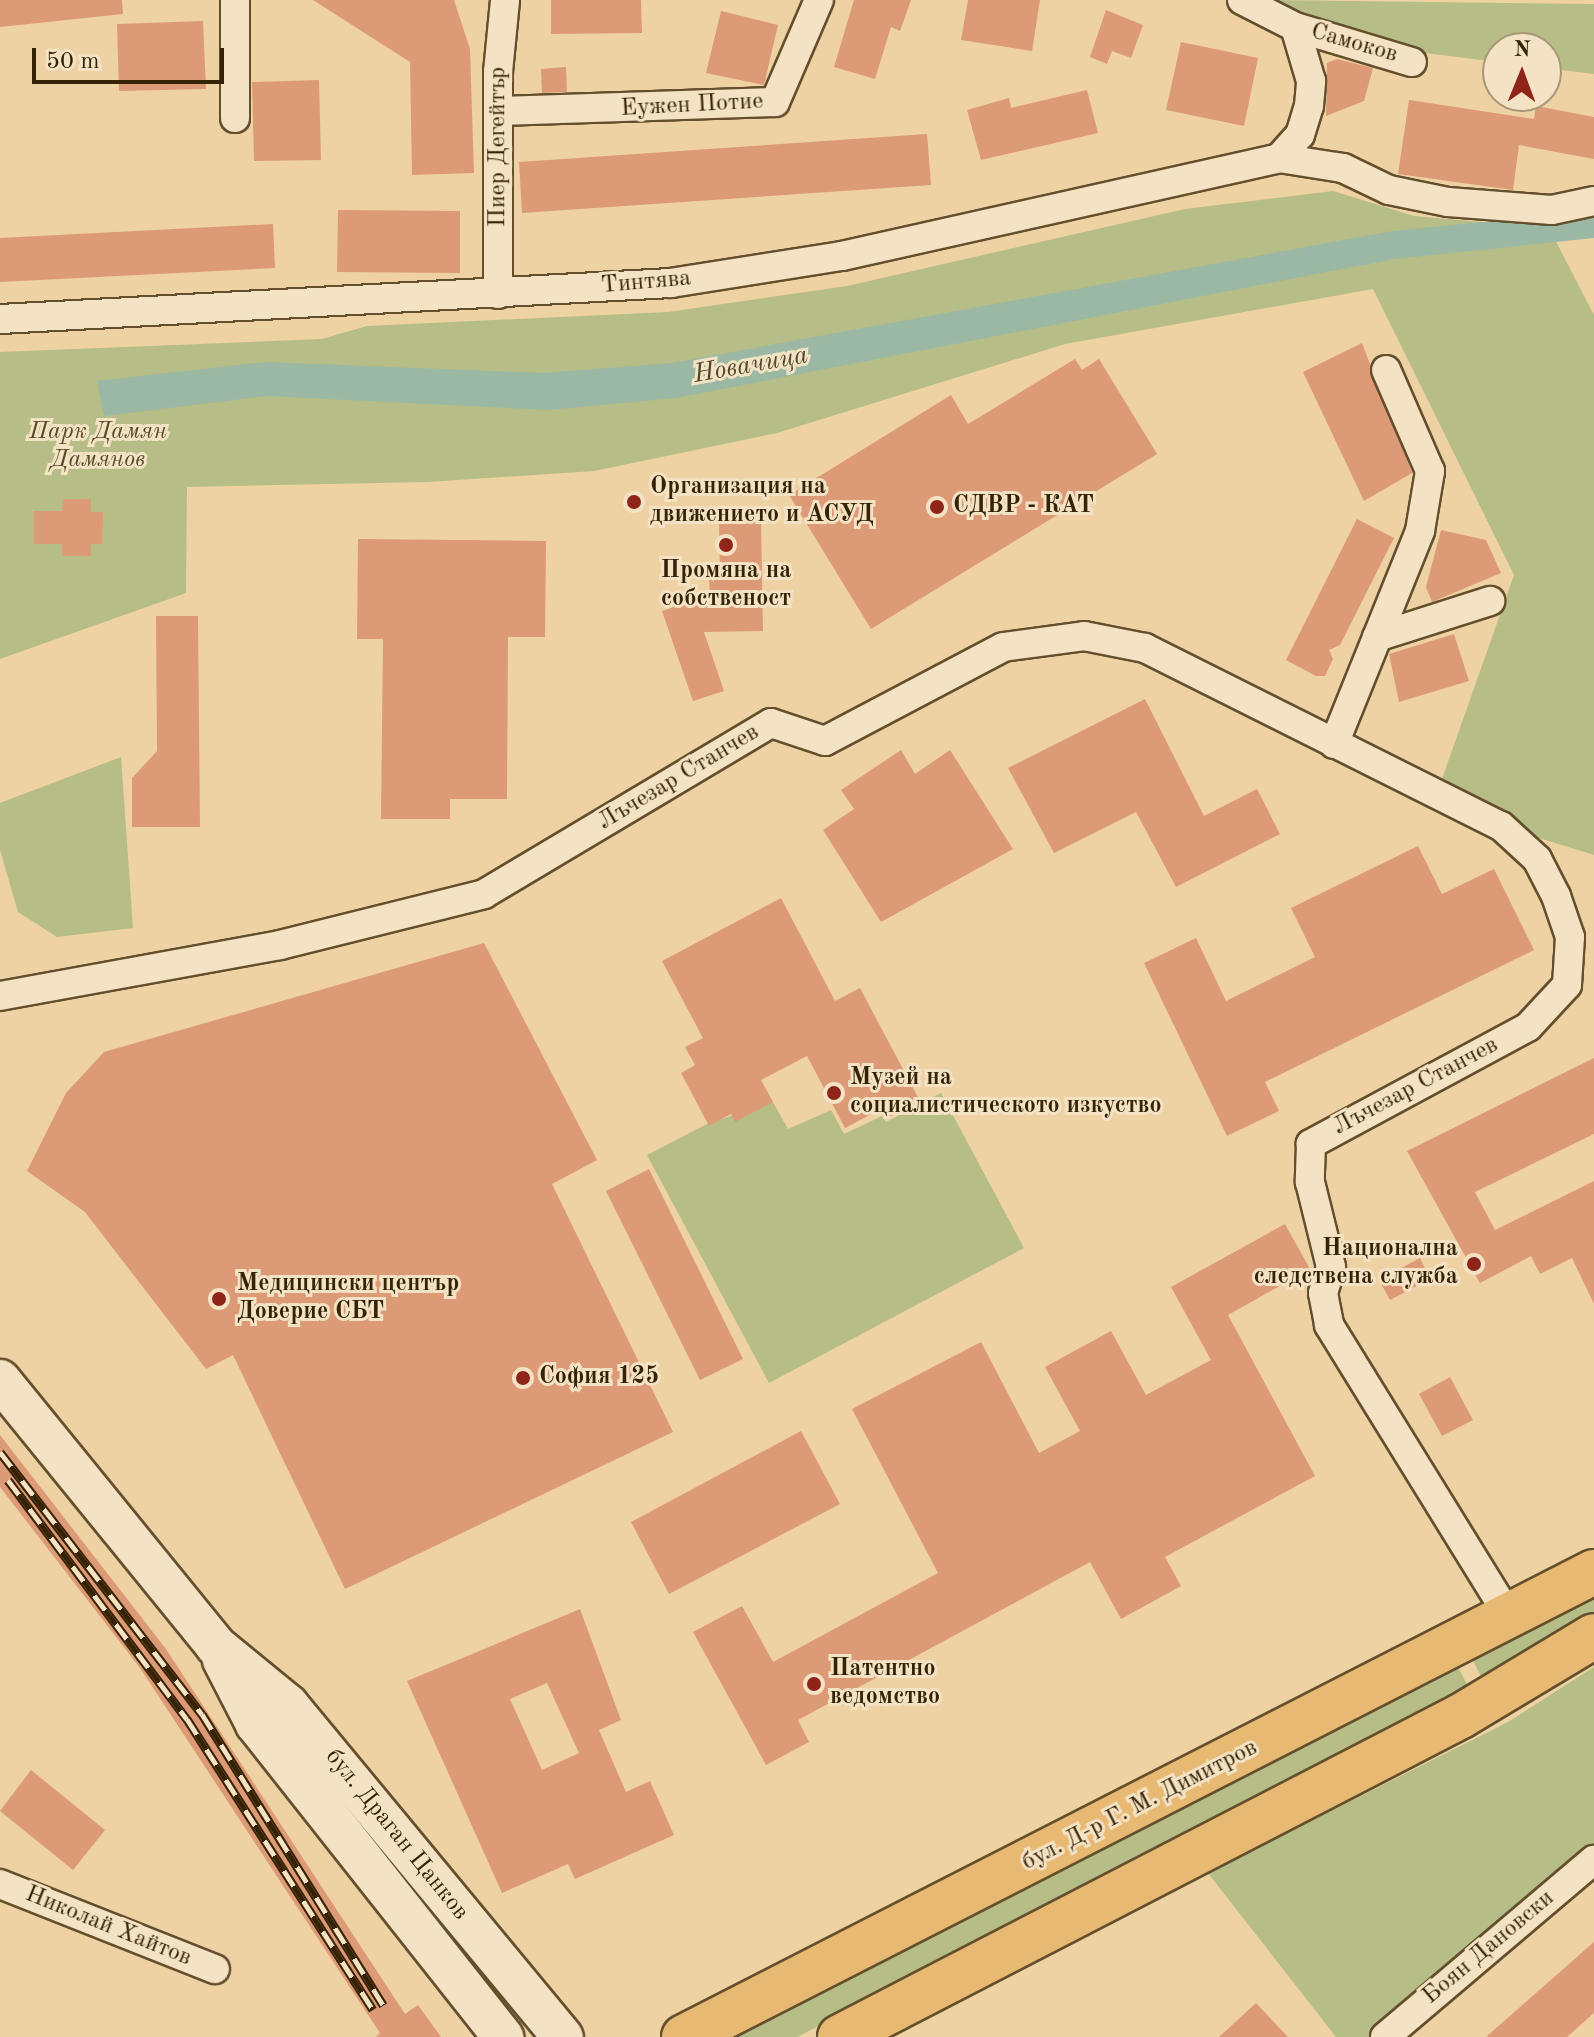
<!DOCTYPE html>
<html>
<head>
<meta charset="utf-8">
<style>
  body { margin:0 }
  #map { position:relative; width:1594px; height:2037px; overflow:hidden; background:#eed2a4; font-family:"Old Standard TT",serif }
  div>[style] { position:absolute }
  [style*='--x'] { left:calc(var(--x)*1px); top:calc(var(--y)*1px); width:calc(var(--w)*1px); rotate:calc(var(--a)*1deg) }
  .green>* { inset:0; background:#b6bd87 }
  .water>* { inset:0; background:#9ab8a3 }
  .building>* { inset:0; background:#dd9a76 }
  .roads { filter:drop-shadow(2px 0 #644f2d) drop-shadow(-2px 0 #644f2d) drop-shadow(0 2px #644f2d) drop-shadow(0 -2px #644f2d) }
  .street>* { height:28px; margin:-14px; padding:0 14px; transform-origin:14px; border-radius:14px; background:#f4e2c4 }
  .secondary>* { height:40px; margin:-20px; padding:0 20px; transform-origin:20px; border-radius:20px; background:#f4e2c4 }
  .primary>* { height:44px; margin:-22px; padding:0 22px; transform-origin:22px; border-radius:22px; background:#e7b972 }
  .rail>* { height:9px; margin-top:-4.5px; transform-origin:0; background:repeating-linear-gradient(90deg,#f4e2c4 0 18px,#362305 0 36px); box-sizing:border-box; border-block:2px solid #362305 }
  .dots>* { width:22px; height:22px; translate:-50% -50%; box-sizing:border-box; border:4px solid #f4e2c4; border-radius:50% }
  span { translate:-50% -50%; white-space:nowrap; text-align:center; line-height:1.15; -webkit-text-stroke:6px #f4e2c4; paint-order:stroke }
  .street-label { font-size:24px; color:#362305 }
  .park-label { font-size:24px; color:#564a26; font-style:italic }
  .poi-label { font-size:24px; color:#362305; font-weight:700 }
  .left { translate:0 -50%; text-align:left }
  .right { translate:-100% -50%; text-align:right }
  .water-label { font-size:26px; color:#4f482c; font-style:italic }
  .north { position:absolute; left:1482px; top:32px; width:80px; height:80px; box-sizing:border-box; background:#f4e2c4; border:2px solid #a89678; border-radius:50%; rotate:1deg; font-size:22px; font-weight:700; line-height:32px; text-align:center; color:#362305 }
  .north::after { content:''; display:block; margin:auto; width:28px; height:36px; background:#8f2418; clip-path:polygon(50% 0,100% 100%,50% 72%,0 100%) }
  .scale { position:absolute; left:32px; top:48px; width:192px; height:36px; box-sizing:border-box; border:4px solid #362305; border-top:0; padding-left:10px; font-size:24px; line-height:28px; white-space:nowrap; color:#362305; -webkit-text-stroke:6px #f4e2c4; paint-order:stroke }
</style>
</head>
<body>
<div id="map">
  <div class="green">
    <div style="clip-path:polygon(1270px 0,1594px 4px,1594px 74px,1546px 68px,1546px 48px,1498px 48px,1498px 62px,1417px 52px)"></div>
    <div style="clip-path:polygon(1333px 191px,1414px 216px,1549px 228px,1594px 315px,1594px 855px,1501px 826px,1437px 793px,1514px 575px,1373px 289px,1065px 344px,777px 433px,594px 471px,428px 482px,187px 487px,186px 593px,0 659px,0 352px,322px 339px,367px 326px,668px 312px,847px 286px,1185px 209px)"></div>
    <div style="clip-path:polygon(121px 757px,133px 928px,57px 937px,18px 912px,0 850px,0 803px)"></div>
    <div style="clip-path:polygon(941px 1093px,1024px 1248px,769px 1383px,647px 1155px,707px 1124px,773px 1102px,788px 1129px,831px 1110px,844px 1134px,882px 1116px,886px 1122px)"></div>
    <div style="clip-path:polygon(1594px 1581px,1594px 1613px,1484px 1682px,1466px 1647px)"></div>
    <div style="clip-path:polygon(1451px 1654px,1470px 1690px,1376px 1746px,797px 2037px,729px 2037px,1219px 1789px,1271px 1751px)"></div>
    <div style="clip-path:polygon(1594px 1667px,1594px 1860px,1385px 2037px,1336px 2037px,1208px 1873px,1508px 1722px)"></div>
  </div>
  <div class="water">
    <div style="clip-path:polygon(1594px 211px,1594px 238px,1394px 259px,676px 398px,548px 410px,266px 396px,104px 416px,97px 381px,266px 362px,544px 373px,672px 363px,1393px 231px)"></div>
  </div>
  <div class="building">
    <div style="clip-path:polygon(0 0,122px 0,123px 14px,0 27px)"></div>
    <div style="clip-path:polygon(313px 0,454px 0,470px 49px,474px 173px,412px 175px,410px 62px)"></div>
    <div style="clip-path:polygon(551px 0,641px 0,642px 33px,551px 34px)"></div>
    <div style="clip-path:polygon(854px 0,911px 0,900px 31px,891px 27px,875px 79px,834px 67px)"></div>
    <div style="clip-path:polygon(968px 0,1040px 0,1032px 51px,961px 40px)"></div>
    <div style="clip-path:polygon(1106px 10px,1143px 25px,1131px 58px,1112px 51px,1107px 64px,1090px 57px)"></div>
    <div style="clip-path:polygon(721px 11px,778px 25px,764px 85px,706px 73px)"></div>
    <div style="clip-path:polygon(203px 21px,206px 89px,119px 91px,117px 24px)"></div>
    <div style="clip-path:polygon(1181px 42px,1258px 58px,1244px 126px,1166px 110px)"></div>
    <div style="clip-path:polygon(1337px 59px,1373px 68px,1364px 101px,1326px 116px,1327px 63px)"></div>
    <div style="clip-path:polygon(566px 67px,567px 92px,542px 93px,541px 69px)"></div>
    <div style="clip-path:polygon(319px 80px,321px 160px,254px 161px,252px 82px)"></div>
    <div style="clip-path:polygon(1087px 90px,1098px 133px,981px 160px,967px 110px,1009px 98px,1011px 108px)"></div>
    <div style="clip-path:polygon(1409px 100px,1534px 119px,1536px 106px,1594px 117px,1594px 159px,1519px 145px,1513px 190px,1398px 174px)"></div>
    <div style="clip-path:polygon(927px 134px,931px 185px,522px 213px,519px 162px)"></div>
    <div style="clip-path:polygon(338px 210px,460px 211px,460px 273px,337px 272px)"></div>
    <div style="clip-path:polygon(273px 224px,275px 268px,0 282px,0 238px)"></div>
    <div style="clip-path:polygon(1362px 343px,1412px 473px,1364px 501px,1303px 372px)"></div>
    <div style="clip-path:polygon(1075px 359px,1082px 370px,1099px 359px,1157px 454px,871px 629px,789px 495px,951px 395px,968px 424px)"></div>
    <div style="clip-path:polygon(63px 499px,91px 499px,91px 512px,103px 512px,102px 544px,91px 544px,91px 556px,62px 556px,62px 544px,34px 544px,34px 511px,62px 511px)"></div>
    <div style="clip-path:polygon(719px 519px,761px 519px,763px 631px,704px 632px,724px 691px,693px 701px,662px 611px,710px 595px,709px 578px,720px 578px)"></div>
    <div style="clip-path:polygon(1357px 519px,1394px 538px,1340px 645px,1329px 650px,1333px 659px,1325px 676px,1316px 676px,1286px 660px)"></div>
    <div style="clip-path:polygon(1441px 530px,1486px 540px,1501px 573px,1432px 602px,1426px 587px)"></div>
    <div style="clip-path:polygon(358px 539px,546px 541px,545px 637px,508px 637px,507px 799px,450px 799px,450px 819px,381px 819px,383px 639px,357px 639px)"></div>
    <div style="clip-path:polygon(156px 616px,198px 616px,200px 827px,132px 827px,132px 778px,157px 751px)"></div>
    <div style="clip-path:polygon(1454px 634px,1469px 681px,1399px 702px,1389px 654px)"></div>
    <div style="clip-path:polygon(1145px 699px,1204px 816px,1257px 789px,1280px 834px,1176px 887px,1136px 812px,1054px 853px,1008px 768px)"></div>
    <div style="clip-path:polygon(901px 750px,915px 774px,950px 750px,1013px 849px,881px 922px,823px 830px,854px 809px,841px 790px)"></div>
    <div style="clip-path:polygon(1418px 846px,1442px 894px,1494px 869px,1534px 950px,1265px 1082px,1279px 1111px,1227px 1136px,1144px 963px,1196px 938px,1226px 1001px,1315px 957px,1291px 908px)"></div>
    <div style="clip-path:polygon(781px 898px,835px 1001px,860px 988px,920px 1101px,885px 1119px,881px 1109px,845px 1128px,807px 1056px,761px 1080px,773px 1102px,735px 1122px,731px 1114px,709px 1126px,681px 1073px,695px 1065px,685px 1047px,703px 1038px,662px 961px)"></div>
    <div style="clip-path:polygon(484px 943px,597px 1160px,552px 1184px,673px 1432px,345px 1589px,233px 1355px,206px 1369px,85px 1212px,27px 1171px,66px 1093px,104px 1052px)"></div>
    <div style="clip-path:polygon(1594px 1058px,1594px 1134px,1475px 1192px,1495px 1230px,1594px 1181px,1594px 1304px,1572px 1258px,1540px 1274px,1531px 1256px,1480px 1283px,1407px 1151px)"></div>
    <div style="clip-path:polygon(649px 1169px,743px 1359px,700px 1380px,606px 1191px)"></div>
    <div style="clip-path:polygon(1285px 1224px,1310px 1269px,1228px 1315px,1315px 1476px,1165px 1557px,1181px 1586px,1121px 1619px,1090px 1562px,798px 1720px,809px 1742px,766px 1765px,693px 1632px,742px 1606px,773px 1662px,938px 1573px,852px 1409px,981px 1342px,1039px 1453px,1080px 1431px,1045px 1367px,1111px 1331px,1146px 1395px,1211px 1360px,1171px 1287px)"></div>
    <div style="clip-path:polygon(1420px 1258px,1430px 1279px,1390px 1300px,1379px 1280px)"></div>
    <div style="clip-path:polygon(1450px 1377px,1473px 1420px,1442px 1436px,1419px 1394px)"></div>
    <div style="clip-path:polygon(801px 1431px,840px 1504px,669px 1594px,631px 1522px)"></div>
    <div style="clip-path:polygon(0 1435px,166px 1649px,405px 2014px,418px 2005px,441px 2037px,376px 2037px,380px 2033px,140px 1668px,0 1487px)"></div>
    <div style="clip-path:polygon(evenodd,580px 1609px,621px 1720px,599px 1730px,626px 1792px,650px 1781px,674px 1835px,575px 1879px,568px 1864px,502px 1893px,407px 1681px,580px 1609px,547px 1683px,579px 1753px,542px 1770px,510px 1699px,547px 1683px)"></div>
    <div style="clip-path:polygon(31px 1770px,105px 1830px,73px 1870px,0 1811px)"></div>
    <div style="clip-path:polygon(1594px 1942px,1594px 2013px,1567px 2037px,1486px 2037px)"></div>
    <div style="clip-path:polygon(1256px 2003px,1288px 2037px,1219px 2037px)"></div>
  </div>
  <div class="roads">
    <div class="street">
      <div style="--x:1242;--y:0;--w:59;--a:27"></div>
      <div style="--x:1295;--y:27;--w:122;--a:16.7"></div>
      <div style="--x:499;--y:111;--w:276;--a:-1.9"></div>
      <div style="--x:775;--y:102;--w:111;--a:-66.7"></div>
      <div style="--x:235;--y:118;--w:118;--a:-90"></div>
      <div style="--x:1279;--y:158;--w:31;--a:-48"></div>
      <div style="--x:1300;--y:135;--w:30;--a:-73"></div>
      <div style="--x:1309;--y:106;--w:25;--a:-85"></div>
      <div style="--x:1311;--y:81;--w:56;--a:-106.5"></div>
      <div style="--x:498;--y:294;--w:222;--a:-90"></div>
      <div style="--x:498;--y:72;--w:72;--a:-84.4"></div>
      <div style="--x:0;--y:319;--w:672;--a:-3.07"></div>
      <div style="--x:671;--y:283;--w:173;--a:-9"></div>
      <div style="--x:842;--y:256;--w:448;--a:-12.6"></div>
      <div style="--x:1279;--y:158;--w:65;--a:8.9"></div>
      <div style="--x:1343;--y:168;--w:51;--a:25.6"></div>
      <div style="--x:1389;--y:190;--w:60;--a:11.5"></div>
      <div style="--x:1448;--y:202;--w:104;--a:4.4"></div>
      <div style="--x:1552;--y:210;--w:43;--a:-12.1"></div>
      <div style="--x:1377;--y:637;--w:119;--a:-17.7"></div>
      <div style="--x:1334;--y:744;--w:230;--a:-68"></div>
      <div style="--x:1420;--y:531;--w:61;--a:-80.5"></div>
      <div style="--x:1430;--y:471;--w:110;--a:-113.5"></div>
      <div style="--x:0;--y:996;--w:285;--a:-10.3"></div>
      <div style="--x:280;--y:945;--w:210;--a:-14"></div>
      <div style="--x:484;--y:894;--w:334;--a:-30.8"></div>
      <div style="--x:771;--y:723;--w:57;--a:18.4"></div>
      <div style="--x:825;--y:741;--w:201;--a:-27.8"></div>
      <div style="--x:1003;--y:647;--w:82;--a:-7.7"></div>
      <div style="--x:1084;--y:636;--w:62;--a:11.1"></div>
      <div style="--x:1145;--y:648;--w:398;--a:26.6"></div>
      <div style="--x:1501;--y:826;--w:49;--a:42.5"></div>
      <div style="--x:1537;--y:859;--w:42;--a:62.8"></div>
      <div style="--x:1556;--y:896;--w:43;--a:71.1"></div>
      <div style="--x:1570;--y:937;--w:48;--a:93.6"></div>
      <div style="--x:1567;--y:985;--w:57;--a:132.9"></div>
      <div style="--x:1528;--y:1027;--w:247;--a:151.7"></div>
      <div style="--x:1311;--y:1144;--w:38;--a:92"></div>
      <div style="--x:1310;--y:1182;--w:88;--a:76.1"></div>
      <div style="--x:1331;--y:1267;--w:27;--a:107"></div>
      <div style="--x:1323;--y:1293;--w:33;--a:79"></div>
      <div style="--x:1329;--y:1325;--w:342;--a:58.3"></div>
      <div style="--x:0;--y:1884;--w:231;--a:21.6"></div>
      <div style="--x:1385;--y:2037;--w:274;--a:-40.3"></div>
    </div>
    <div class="secondary">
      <div style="--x:0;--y:1380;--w:343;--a:50.9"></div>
      <div style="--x:216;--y:1646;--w:93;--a:39.3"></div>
      <div style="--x:288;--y:1705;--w:431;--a:50.4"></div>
      <div style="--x:223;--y:1660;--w:72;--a:62.7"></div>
      <div style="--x:256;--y:1724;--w:399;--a:51.7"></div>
    </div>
    <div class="primary">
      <div style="--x:684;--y:2037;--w:1022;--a:-27.07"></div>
      <div style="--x:840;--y:2037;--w:699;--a:-27.33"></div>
      <div style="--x:1461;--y:1716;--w:155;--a:-31"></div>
    </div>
  </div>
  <div class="rail">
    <div style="--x:0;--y:1452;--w:331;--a:52.4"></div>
    <div style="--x:202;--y:1714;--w:343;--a:58.1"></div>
    <div style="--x:8;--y:1480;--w:299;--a:53.2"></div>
    <div style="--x:187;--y:1719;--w:345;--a:57.4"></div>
  </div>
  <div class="dots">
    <div style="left:634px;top:502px;background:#8f2418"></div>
    <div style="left:937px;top:507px;background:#8f2418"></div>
    <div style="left:726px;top:545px;background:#8f2418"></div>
    <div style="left:834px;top:1093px;background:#8f2418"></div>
    <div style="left:1474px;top:1264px;background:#8f2418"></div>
    <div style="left:219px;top:1299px;background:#8f2418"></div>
    <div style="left:523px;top:1378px;background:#8f2418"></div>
    <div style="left:814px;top:1684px;background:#8f2418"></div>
  </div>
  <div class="street-label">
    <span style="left:1354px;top:44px;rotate:16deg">Самоков</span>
    <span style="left:692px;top:106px;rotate:-3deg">Еужен Потие</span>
    <span style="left:499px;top:147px;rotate:-90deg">Пиер Дегейтър</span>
    <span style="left:646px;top:283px;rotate:-5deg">Тинтява</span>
    <span style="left:679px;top:778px;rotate:-31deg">Лъчезар Станчев</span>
    <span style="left:1416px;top:1087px;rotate:-28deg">Лъчезар Станчев</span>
    <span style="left:1140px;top:1806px;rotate:-27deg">бул. Д-р Г. М. Димитров</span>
    <span style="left:396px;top:1835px;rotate:51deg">бул. Драган Цанков</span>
    <span style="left:108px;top:1927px;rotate:22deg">Николай Хайтов</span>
    <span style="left:1489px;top:1948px;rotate:-40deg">Боян Дановски</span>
  </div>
  <div class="park-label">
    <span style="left:98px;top:447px">Парк Дамян<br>Дамянов</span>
  </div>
  <div class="poi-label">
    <span class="left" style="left:650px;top:502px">Организация на<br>движението и АСУД</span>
    <span class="left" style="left:953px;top:507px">СДВР - КАТ</span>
    <span style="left:726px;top:586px">Промяна на<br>собственост</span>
    <span class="left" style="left:850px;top:1093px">Музей на<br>социалистическото изкуство</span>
    <span class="right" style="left:1458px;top:1264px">Национална<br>следствена служба</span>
    <span class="left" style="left:237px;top:1299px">Медицински център<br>Доверие СБТ</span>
    <span class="left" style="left:539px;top:1378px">София 125</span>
    <span class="left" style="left:830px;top:1684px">Патентно<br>ведомство</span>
  </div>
  <div class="water-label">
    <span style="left:751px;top:366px;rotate:-10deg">Новачица</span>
  </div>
  <div class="north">N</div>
  <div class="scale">50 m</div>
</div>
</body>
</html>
